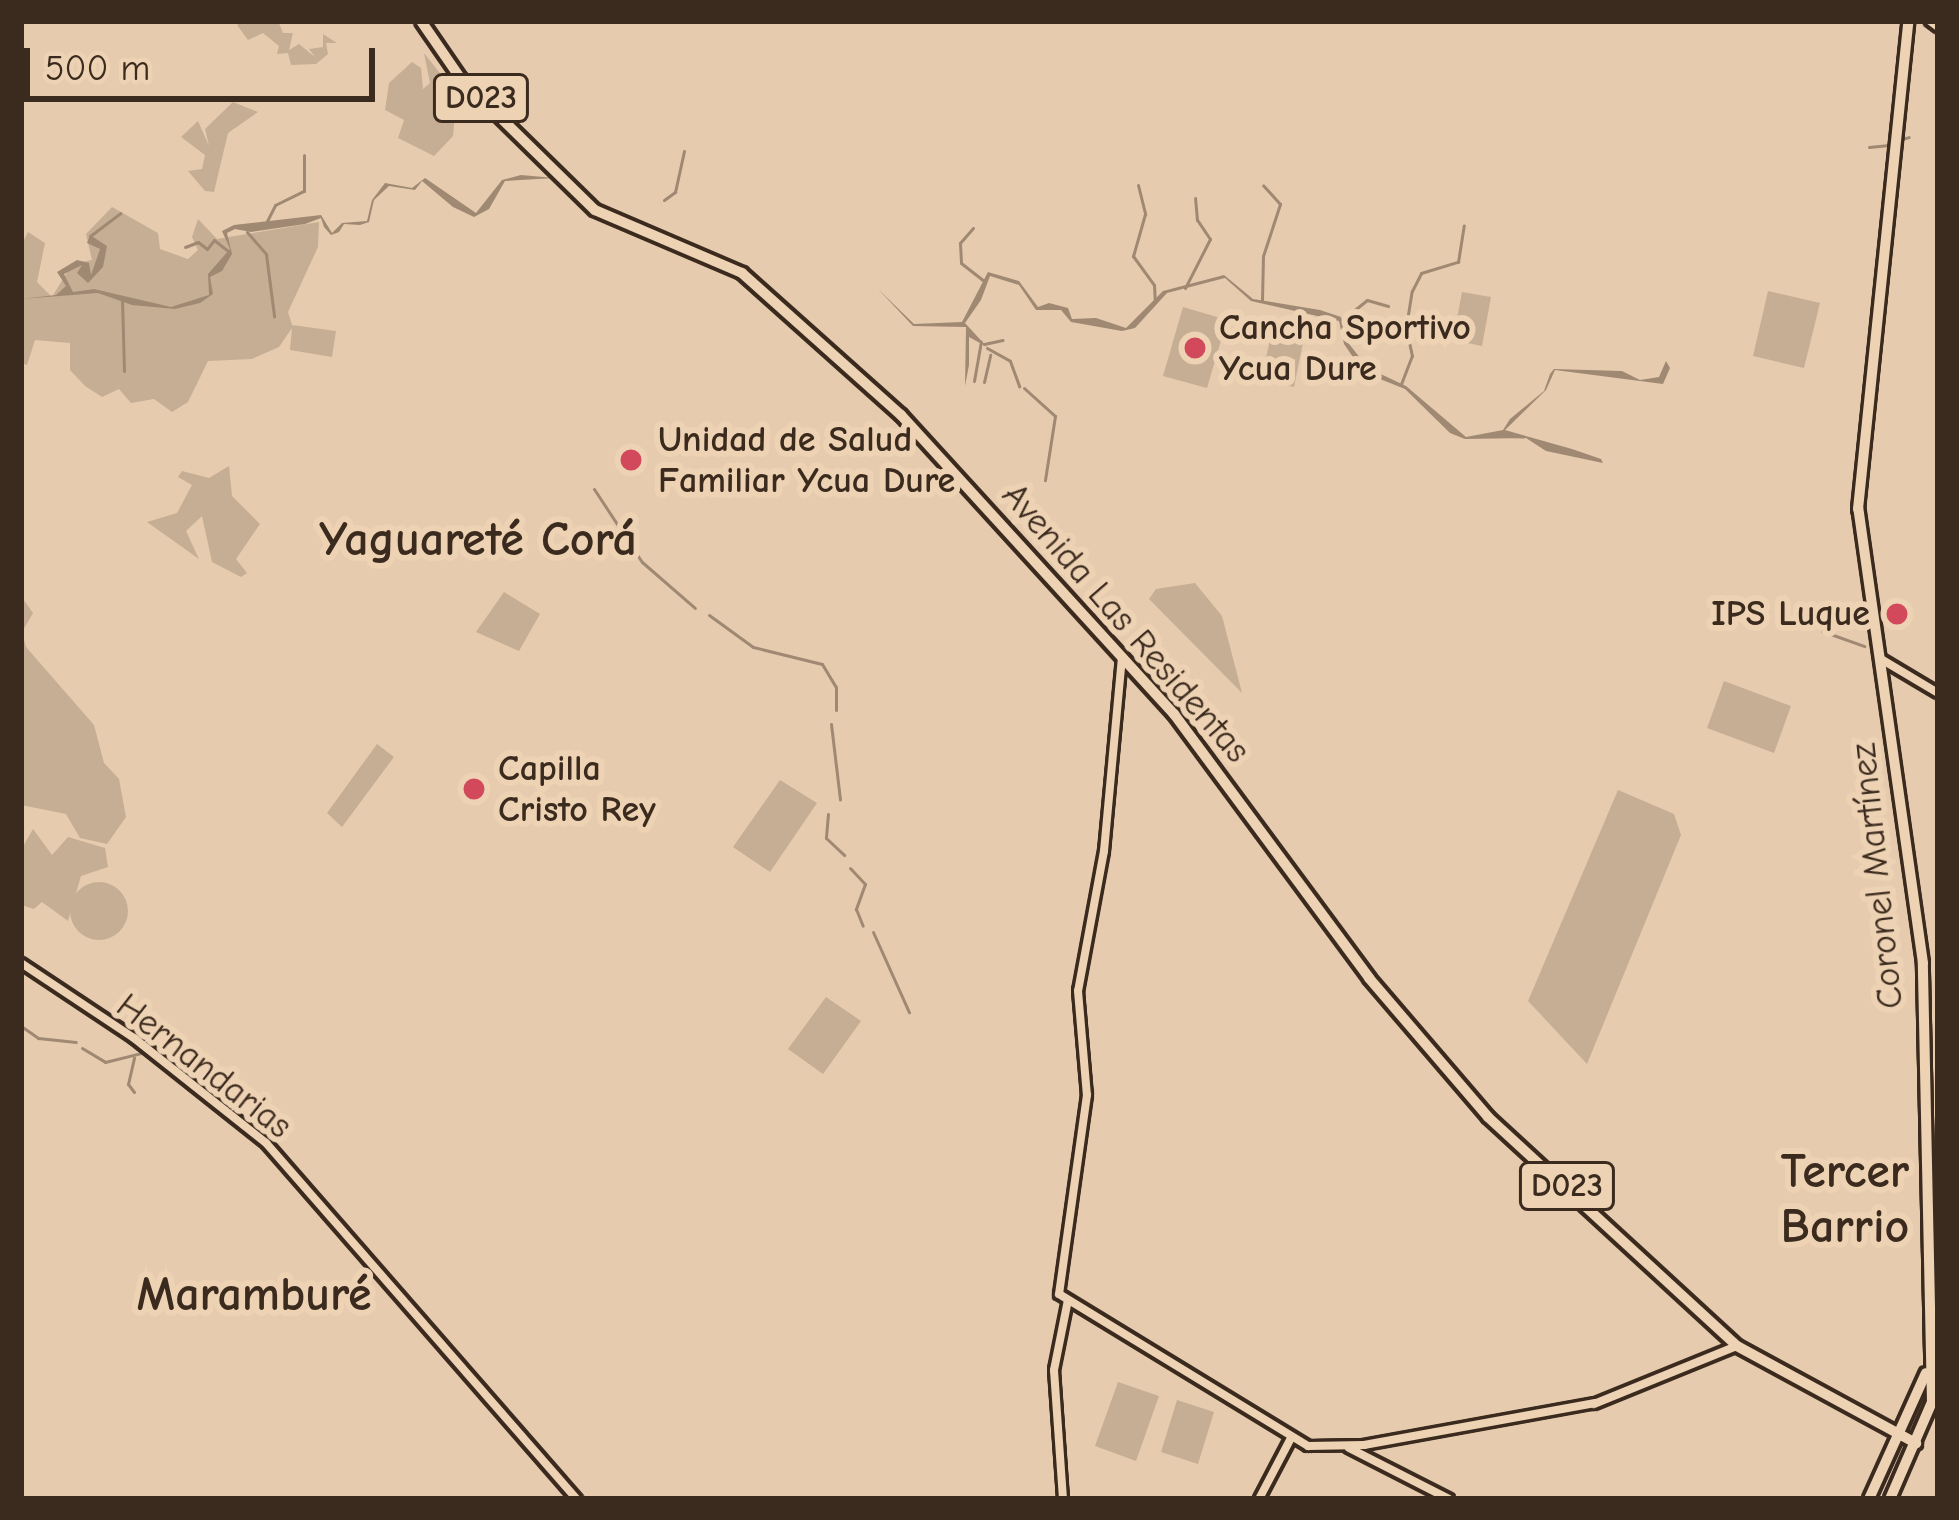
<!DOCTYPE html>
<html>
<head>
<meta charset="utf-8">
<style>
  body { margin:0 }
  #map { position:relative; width:1959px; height:1520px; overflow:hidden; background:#e6cbae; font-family:"Comic Neue",sans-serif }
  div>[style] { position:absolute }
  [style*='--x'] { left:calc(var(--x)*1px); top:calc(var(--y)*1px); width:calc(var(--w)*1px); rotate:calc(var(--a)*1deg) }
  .green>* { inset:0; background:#c6ae94 }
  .round { border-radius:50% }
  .water>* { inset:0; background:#a08973 }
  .stream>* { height:3px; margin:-1.5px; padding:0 1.5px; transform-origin:1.5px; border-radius:1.5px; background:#a08973 }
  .roads { filter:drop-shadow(3px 0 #3b2a1e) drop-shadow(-3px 0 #3b2a1e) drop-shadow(0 3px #3b2a1e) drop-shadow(0 -3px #3b2a1e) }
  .minor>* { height:8px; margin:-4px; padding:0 4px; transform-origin:4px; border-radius:4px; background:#edd2b4 }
  .major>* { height:10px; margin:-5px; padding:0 5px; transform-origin:5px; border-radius:5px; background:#edd2b4 }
  .dots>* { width:33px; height:33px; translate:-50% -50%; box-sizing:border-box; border:6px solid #edd2b4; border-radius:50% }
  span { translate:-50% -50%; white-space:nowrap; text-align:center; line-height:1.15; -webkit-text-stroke:12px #edd2b4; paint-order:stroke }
  .shield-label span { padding:3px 9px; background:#edd2b4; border:3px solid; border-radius:9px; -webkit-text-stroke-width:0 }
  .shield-label { font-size:33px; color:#3b2a1e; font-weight:700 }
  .poi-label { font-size:36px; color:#3b2a1e; font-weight:700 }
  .left { translate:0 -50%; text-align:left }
  .right { translate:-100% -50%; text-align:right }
  .street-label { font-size:36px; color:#3b2a1e }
  .district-label { font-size:48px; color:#3b2a1e; font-weight:700 }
  .frame { position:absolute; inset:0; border:24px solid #3b2a1e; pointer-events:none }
  .scale { position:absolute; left:24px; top:48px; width:351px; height:54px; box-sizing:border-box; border:6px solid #3b2a1e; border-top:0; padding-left:15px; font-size:36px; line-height:42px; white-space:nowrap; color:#3b2a1e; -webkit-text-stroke:9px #edd2b4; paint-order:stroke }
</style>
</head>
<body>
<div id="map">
  <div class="green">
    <div style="clip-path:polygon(244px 21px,278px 21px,283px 33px,293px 33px,289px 50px,299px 44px,315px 57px,309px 49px,323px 47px,323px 34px,337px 43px,326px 43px,328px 54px,316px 64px,291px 65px,288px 53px,277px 54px,279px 46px,263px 33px,248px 40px,237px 25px)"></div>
    <div style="clip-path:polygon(424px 53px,450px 86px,436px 101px,455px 114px,453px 136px,434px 156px,398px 138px,404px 120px,385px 110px,389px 83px,412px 62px,421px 68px,423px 89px,430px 83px)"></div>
    <div style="clip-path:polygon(233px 102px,258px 112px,228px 133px,214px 192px,205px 191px,188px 171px,202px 169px,205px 155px,181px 137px,198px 121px,209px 146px,205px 129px)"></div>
    <div style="clip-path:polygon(112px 207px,158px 233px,160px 249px,188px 259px,198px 250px,192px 237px,198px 219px,217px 239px,319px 222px,318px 247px,288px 312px,292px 325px,336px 331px,332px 357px,290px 350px,292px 328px,279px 347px,252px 359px,208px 361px,188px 402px,172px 412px,154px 399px,131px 403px,119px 389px,102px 397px,85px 386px,70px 370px,70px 343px,35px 340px,27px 365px,21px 363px,21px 246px,28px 232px,45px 243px,37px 282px,52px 297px,72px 264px,92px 260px,86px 234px)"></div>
    <div style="clip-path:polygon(1768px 291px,1820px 303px,1804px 368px,1753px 356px)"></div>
    <div style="clip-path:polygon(1462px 292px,1491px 297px,1482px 346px,1453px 340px)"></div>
    <div style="clip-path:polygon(1183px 307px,1227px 320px,1207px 388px,1163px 376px)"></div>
    <div style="clip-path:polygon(1272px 331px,1304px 338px,1294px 387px,1261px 380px)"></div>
    <div style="clip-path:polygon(229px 466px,232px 496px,260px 524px,236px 559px,247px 573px,241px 577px,212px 562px,202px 516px,186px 531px,199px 559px,147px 522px,177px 513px,192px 485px,178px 477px,182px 471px,209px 478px)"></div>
    <div style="clip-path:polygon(1195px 583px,1222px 616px,1242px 693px,1149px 599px,1156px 589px)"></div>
    <div style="clip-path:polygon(504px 592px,540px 614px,519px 651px,476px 632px)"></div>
    <div style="clip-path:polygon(21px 596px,33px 613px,22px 632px,26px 647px,94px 725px,104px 763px,119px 779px,126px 817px,107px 844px,80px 838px,66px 814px,21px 805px)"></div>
    <div style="clip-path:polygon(1724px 681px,1791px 706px,1774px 753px,1707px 728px)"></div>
    <div style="clip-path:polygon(377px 744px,394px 757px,342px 827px,327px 813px)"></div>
    <div style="clip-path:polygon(780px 780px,817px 803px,770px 872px,733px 847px)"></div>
    <div style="clip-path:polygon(1618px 790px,1674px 814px,1681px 835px,1587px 1064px,1528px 1001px)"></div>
    <div style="clip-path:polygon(33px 829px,52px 855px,68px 837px,105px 848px,108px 867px,81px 876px,68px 921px,42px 902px,34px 909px,21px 905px,21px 850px)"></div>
    <div class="round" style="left:70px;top:882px;width:58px;height:58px"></div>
    <div style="clip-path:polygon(826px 997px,861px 1021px,823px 1074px,788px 1049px)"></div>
    <div style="clip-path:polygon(1118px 1382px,1159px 1396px,1136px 1461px,1095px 1446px)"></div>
    <div style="clip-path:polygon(1177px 1400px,1214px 1412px,1198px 1464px,1161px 1452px)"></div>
  </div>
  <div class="water">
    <div style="clip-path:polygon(521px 175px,555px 178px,505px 181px,489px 209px,474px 217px,453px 207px,422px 181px,415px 190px,389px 186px,374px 200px,369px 222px,360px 225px,344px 224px,339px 232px,331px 235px,324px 227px,321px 218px,305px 224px,251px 232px,235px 229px,227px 233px,232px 254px,222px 271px,210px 277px,213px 294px,200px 303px,175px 309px,132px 305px,98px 293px,21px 299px,56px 295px,66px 286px,57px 272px,77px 260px,89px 263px,91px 275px,100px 249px,87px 243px,90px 235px,107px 246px,103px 267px,88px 283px,77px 273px,82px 265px,64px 274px,73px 292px,94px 289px,171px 307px,209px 295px,208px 274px,230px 249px,222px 231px,234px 225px,321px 215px,332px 233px,342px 223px,367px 221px,372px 200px,385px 183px,412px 188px,425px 178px,476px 213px,502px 180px)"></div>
    <div style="clip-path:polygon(988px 272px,1019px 281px,1038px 307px,1049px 303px,1068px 308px,1072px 319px,1096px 318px,1126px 328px,1163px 291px,1224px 275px,1253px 299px,1320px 310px,1341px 317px,1346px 340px,1368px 368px,1406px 386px,1466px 437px,1503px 430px,1510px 419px,1544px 391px,1550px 374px,1554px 369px,1622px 371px,1640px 380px,1659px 377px,1666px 361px,1670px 368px,1663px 384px,1555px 370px,1546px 390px,1505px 430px,1572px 449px,1601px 459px,1603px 463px,1546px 451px,1526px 438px,1465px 439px,1450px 433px,1405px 389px,1375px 377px,1355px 360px,1344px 344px,1339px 321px,1251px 301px,1225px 278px,1167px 293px,1135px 328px,1122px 331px,1071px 322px,1061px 310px,1036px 310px,1019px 285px,990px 276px,981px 300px,965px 323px,987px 347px,969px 337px,969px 365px,965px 386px,966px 327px,913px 326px,878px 289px,914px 324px,962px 322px)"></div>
  </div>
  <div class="stream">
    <div style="--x:1902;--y:139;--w:7;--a:-16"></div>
    <div style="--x:1869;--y:147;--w:20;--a:-6"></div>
    <div style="--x:1138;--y:185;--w:30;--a:76"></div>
    <div style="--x:1145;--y:214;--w:44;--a:105.9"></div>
    <div style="--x:1133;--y:256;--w:36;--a:54"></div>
    <div style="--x:1154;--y:285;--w:17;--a:87"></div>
    <div style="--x:664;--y:200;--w:14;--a:-36"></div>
    <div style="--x:675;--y:192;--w:42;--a:-77.6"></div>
    <div style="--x:266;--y:223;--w:20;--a:-63"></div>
    <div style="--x:275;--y:205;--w:32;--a:-26"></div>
    <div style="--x:304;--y:191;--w:36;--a:-90"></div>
    <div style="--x:973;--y:228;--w:20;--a:131"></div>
    <div style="--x:960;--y:243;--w:20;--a:87"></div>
    <div style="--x:961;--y:263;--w:28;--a:38"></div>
    <div style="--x:247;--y:232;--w:29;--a:49"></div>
    <div style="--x:266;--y:254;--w:63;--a:82.6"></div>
    <div style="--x:90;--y:236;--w:38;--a:-37"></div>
    <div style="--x:185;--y:247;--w:14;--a:-21"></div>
    <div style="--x:198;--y:242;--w:11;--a:38"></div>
    <div style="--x:207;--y:249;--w:11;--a:-52"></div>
    <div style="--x:214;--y:240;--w:18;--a:38"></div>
    <div style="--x:1185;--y:288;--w:55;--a:-63"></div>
    <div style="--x:1210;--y:239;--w:23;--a:-124"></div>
    <div style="--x:1197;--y:220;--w:22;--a:-95"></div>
    <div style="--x:122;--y:299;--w:72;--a:88.4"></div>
    <div style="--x:1262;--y:300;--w:44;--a:-88.7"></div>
    <div style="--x:1263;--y:256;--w:55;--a:-71.9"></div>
    <div style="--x:1280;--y:204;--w:25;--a:-132"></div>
    <div style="--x:1341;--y:321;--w:33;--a:-39"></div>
    <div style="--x:1367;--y:300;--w:22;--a:16"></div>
    <div style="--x:984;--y:344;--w:19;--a:-12"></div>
    <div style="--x:987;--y:348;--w:26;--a:29"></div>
    <div style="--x:1010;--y:361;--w:27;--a:70"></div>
    <div style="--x:974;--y:381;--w:40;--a:-80"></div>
    <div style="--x:984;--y:382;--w:28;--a:-77"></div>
    <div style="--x:1401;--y:384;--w:30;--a:-69"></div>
    <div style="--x:1412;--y:356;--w:30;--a:-102"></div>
    <div style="--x:1406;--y:327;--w:36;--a:-81"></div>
    <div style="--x:1412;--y:291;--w:20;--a:-63"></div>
    <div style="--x:1421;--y:273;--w:39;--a:-17"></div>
    <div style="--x:1458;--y:262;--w:37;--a:-81"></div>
    <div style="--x:1024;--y:388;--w:42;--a:42.1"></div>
    <div style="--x:1055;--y:416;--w:65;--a:98.9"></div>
    <div style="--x:594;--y:489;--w:87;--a:56.7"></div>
    <div style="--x:642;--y:562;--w:70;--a:41"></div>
    <div style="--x:709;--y:615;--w:54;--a:36"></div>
    <div style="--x:753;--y:647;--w:71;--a:13.8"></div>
    <div style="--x:822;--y:664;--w:27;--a:59"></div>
    <div style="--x:836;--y:687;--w:23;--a:90"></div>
    <div style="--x:1822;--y:631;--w:45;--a:19.7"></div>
    <div style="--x:21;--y:664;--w:5;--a:79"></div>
    <div style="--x:831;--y:724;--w:76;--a:83.2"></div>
    <div style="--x:828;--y:814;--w:24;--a:95"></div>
    <div style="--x:826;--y:838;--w:25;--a:43"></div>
    <div style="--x:850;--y:868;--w:22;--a:47"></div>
    <div style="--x:865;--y:884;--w:27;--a:110"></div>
    <div style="--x:856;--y:909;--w:18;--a:68"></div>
    <div style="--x:873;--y:932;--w:88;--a:65.8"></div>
    <div style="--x:21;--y:1026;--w:21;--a:35"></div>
    <div style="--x:38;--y:1038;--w:38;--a:6"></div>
    <div style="--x:82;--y:1048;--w:27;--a:31"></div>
    <div style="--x:105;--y:1062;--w:41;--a:-14"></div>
    <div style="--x:134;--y:1092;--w:10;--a:-127"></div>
    <div style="--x:128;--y:1084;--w:27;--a:-77"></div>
  </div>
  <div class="roads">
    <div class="minor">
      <div style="--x:1930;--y:21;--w:10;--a:37"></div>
      <div style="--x:1122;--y:657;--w:195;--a:95.3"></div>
      <div style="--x:1104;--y:851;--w:142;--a:100.5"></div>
      <div style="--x:1078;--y:991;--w:104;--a:85.1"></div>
      <div style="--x:1087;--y:1095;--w:201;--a:98"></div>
      <div style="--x:1059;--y:1294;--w:292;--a:31.4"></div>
      <div style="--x:1308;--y:1446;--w:56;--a:-1"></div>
      <div style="--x:1364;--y:1445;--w:235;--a:-10.3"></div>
      <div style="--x:1881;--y:659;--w:66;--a:30.8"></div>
      <div style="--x:21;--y:963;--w:136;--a:33.6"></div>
      <div style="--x:134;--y:1038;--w:169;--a:38.5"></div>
      <div style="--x:266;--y:1143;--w:473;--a:48.9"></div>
      <div style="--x:1594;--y:1404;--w:154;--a:-22.1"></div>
      <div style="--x:1349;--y:1448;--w:112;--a:27"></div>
      <div style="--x:1063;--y:1499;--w:129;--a:-94"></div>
      <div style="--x:1054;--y:1370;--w:71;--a:-78.7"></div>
      <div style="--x:1259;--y:1499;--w:67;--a:-62.3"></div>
    </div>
    <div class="major">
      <div style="--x:421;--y:21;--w:70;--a:55.4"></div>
      <div style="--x:461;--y:79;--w:187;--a:44.4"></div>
      <div style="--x:595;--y:210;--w:160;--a:23.2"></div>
      <div style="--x:742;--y:273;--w:213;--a:41.8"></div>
      <div style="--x:901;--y:415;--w:405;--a:47.6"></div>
      <div style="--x:1174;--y:714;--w:328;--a:53.5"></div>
      <div style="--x:1369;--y:978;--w:183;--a:49.4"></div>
      <div style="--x:1488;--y:1117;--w:338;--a:42.6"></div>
      <div style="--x:1737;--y:1346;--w:204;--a:28.5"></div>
      <div style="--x:1869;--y:1499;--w:138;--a:-65.7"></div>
      <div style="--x:1890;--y:1499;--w:106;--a:-66.6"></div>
      <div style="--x:1932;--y:1402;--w:439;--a:-91.2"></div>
      <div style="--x:1923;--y:963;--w:459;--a:-98.1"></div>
      <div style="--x:1858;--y:509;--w:491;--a:-84.1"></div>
    </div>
  </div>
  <div class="dots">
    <div style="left:1195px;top:348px;background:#d1495b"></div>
    <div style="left:631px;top:460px;background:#d1495b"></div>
    <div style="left:1897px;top:614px;background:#d1495b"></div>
    <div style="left:474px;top:789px;background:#d1495b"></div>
  </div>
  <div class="shield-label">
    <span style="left:481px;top:98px">D023</span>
    <span style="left:1567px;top:1186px">D023</span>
  </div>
  <div class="poi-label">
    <span class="left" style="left:1219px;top:348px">Cancha Sportivo<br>Ycua Dure</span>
    <span class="left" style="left:658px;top:460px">Unidad de Salud<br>Familiar Ycua Dure</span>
    <span class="right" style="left:1870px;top:614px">IPS Luque</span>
    <span class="left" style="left:498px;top:789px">Capilla<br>Cristo Rey</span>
  </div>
  <div class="street-label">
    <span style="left:1126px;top:623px;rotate:49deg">Avenida Las Residentas</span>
    <span style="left:1877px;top:876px;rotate:-96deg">Coronel Martínez</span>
    <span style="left:204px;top:1066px;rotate:38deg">Hernandarias</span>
  </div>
  <div class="district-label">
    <span style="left:478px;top:540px">Yaguareté Corá</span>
    <span style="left:1845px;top:1199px">Tercer<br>Barrio</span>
    <span style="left:254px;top:1295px">Maramburé</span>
  </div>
  <div class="frame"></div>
  <div class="scale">500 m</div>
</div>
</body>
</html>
